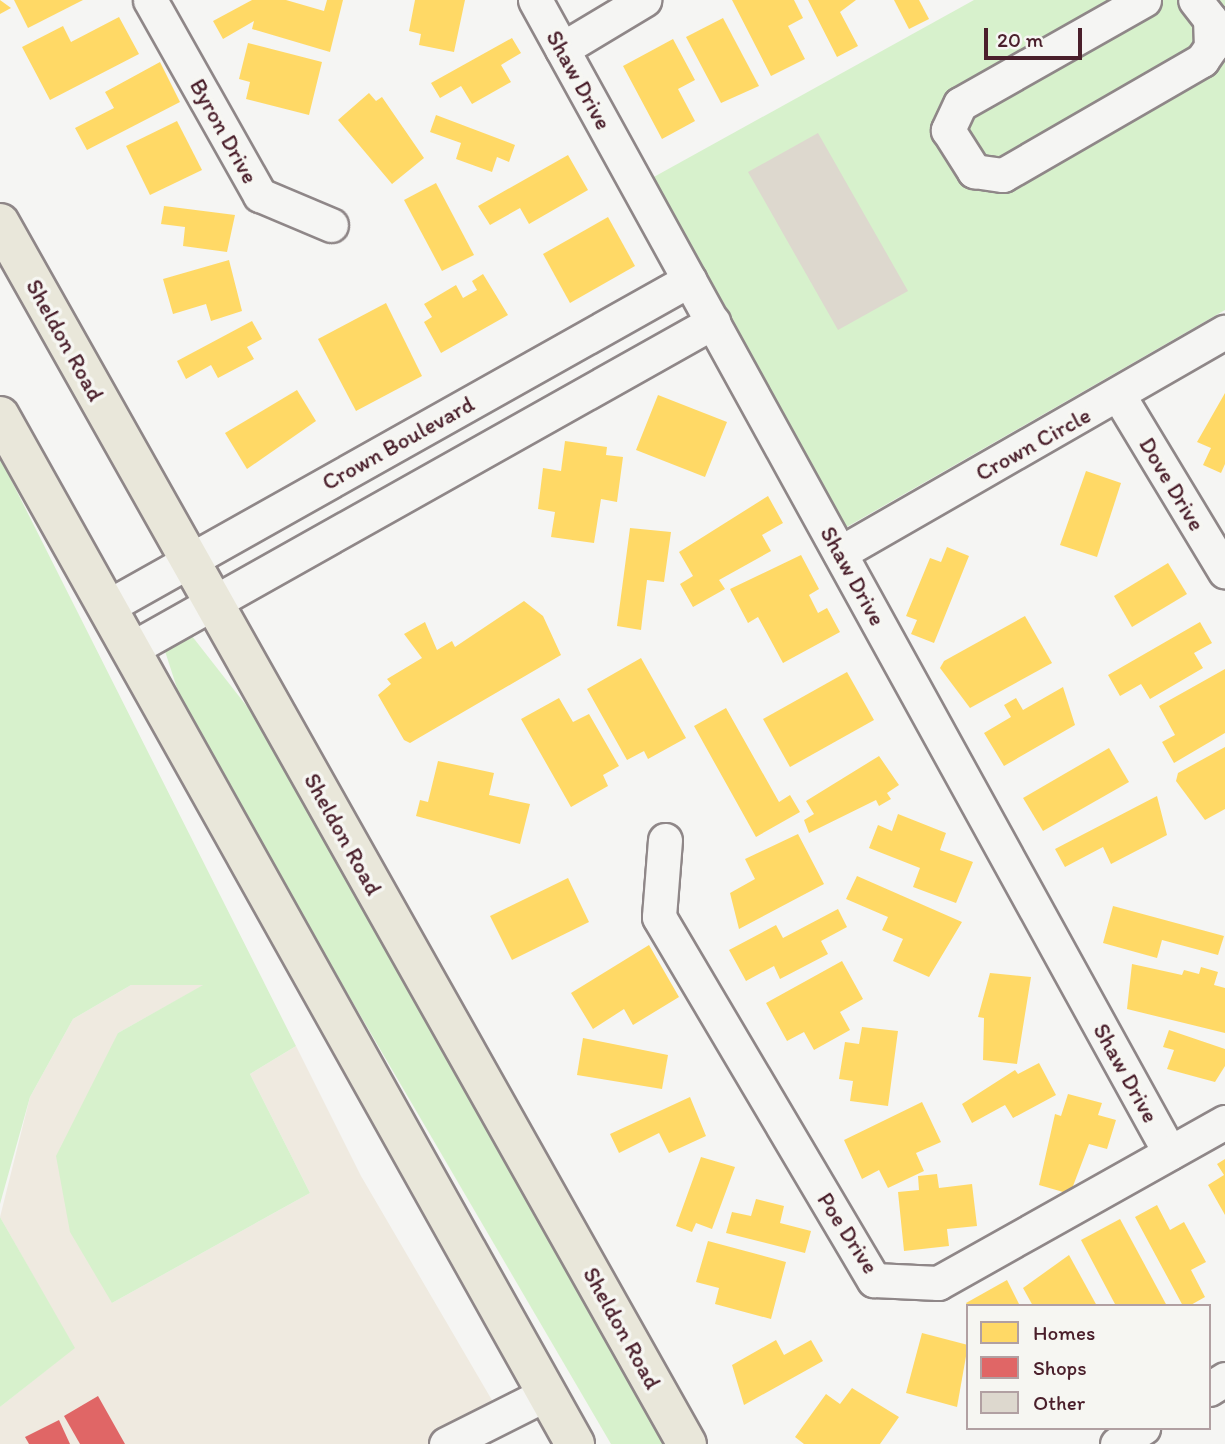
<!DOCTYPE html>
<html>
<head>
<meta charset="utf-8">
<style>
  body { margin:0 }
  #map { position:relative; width:1225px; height:1444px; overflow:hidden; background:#f5f5f3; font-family:Itim,sans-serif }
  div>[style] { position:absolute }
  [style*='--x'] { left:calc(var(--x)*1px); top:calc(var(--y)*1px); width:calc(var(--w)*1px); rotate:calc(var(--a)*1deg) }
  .built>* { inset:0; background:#efeae0 }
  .green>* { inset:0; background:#d7f1cc }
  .homes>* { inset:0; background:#ffd966 }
  .shops>* { inset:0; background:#e06666 }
  .building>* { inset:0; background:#ddd8ce }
  .roads { filter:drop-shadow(2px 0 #8f8788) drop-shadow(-2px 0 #8f8788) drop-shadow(0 2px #8f8788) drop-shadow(0 -2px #8f8788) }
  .minor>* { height:33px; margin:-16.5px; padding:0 16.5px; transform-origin:16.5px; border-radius:16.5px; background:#f5f5f3 }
  .major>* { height:38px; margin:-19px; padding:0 19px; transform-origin:19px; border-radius:19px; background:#e9e7da }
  span { translate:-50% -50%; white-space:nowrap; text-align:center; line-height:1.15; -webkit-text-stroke:7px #f6f6f2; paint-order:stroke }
  .street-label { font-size:23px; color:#4a1f2b }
  .legend { position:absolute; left:966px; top:1304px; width:245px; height:126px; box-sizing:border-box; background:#f6f6f2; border:2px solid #b1a0a2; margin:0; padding:9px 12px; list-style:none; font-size:21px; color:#4a1f2b }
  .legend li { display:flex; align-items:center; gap:14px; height:35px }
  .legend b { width:35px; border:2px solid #b1a0a2 }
  .scale { position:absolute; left:984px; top:28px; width:98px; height:32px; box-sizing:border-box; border:4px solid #4a1f2b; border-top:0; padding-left:9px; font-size:21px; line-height:24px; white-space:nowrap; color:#4a1f2b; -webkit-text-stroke:5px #f6f6f2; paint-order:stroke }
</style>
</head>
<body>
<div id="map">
  <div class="built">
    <div style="clip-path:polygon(131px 985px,204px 985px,118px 1033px,112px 1303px,310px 1193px,250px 1074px,296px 1046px,361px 1176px,510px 1431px,488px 1444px,0 1444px,0 1407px,74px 1348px,0 1217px,30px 1097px,73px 1019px)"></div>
  </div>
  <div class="green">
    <div style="clip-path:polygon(974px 0,1225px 0,1225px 310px,845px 528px,652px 178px)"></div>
    <div style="clip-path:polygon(0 458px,296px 1046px,250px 1074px,310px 1193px,112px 1303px,70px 1232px,56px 1156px,118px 1033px,203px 985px,131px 985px,73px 1019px,30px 1097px,0 1204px)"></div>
    <div style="clip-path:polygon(181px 622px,249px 709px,679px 1444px,611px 1444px,187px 719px,163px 645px)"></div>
    <div style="clip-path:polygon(0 1217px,75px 1348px,0 1407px)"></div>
  </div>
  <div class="homes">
    <div style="clip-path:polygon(0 0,11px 8px,0 14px)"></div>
    <div style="clip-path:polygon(14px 0,83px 0,28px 28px)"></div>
    <div style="clip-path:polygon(252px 0,286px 0,324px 11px,327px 0,343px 0,330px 52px,252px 29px,254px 21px,223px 39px,213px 21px)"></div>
    <div style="clip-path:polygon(415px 0,465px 0,454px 52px,419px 45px,421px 34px,409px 31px)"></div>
    <div style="clip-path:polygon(732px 0,794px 0,803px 18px,788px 26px,805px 59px,771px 76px)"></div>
    <div style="clip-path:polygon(808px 0,856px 0,840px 12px,858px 46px,837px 57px)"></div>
    <div style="clip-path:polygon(894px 0,919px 0,929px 19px,909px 29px)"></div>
    <div style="clip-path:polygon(119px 17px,139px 54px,50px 100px,22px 47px,63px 26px,71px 42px)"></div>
    <div style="clip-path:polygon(723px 18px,759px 86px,721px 103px,686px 37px)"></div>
    <div style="clip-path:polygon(512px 38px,521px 53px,501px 65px,511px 82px,472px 104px,461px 86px,440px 98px,431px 83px)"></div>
    <div style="clip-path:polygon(673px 39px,695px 80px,678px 89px,695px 121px,662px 139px,623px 66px)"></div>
    <div style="clip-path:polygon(248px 43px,322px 62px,309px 115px,246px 99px,250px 82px,239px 79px)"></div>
    <div style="clip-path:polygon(160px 62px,180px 102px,87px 150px,75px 128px,114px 108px,105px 92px)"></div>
    <div style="clip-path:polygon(369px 93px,376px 101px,382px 97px,424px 158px,392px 184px,338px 120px)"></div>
    <div style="clip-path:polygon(436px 115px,515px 145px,509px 162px,497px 157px,492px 172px,456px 159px,461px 143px,430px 132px)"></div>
    <div style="clip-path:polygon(177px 121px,202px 170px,150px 195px,126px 146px)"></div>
    <div style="clip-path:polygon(568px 155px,588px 190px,529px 224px,520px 208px,490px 225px,478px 206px)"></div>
    <div style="clip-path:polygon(436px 183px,474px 255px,442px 271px,404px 200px)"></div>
    <div style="clip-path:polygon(164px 206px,235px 215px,227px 252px,183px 246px,185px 227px,161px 224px)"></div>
    <div style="clip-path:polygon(608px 217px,635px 266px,570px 303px,543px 254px)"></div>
    <div style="clip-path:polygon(229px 260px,242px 311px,211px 321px,206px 304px,173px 314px,163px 279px)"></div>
    <div style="clip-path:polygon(483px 274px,508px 315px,441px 353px,424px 322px,432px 317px,424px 304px,456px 285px,463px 298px,477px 290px,472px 281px)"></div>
    <div style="clip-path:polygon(386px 303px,422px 376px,356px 411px,318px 339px)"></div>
    <div style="clip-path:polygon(252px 321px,262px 339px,247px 347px,254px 359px,218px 378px,211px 365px,186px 379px,177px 361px)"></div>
    <div style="clip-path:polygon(297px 390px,316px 421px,247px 469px,225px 433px)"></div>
    <div style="clip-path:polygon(1225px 393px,1225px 464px,1221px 473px,1203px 465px,1211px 448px,1197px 442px)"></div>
    <div style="clip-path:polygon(658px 395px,727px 422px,705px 477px,636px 450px)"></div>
    <div style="clip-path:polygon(565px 441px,607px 447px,606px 455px,623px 457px,617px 502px,601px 499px,594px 543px,551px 537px,555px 512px,538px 509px,543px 468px,561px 471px)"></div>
    <div style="clip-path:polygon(1086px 471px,1121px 483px,1097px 557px,1060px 545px)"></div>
    <div style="clip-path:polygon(768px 496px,783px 523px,762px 535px,771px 551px,719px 580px,725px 589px,693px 607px,680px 584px,693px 576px,679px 552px)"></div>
    <div style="clip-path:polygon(630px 528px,671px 532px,664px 582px,647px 580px,641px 630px,617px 626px)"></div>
    <div style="clip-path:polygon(947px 547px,969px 556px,934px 643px,911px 634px,917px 620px,906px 616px,930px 558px,941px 562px)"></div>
    <div style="clip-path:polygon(801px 555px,819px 589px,809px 595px,818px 613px,827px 608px,840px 632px,783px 663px,758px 617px,748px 623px,730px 589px)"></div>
    <div style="clip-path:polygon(1168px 563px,1187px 594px,1132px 627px,1114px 596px)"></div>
    <div style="clip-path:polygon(524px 601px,543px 616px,561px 655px,410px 743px,404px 740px,378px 695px,391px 684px,387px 679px,422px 658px,404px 634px,425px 622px,437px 650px,452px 641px,455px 647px)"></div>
    <div style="clip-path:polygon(1025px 616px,1052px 663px,970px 708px,940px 668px,944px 661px)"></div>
    <div style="clip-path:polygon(1200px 622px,1212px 643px,1194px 653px,1203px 668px,1150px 699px,1141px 684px,1120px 696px,1108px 675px)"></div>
    <div style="clip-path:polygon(641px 658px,686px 738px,648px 759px,644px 751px,627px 760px,587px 689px)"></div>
    <div style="clip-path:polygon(1225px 669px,1225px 733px,1174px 763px,1162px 742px,1175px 735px,1159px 706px)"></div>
    <div style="clip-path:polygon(847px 672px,874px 720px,790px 767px,763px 719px)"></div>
    <div style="clip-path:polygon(1063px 687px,1075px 725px,1004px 766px,984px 733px,1011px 717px,1004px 705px,1016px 698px,1023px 710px)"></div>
    <div style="clip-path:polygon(559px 698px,573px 722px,589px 714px,619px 766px,603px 775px,608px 786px,571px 807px,521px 719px)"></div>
    <div style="clip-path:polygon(726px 708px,779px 802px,790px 795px,800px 812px,756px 837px,694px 726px)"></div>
    <div style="clip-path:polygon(1225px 747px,1225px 809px,1205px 820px,1176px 781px,1178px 773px)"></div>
    <div style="clip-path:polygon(1109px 748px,1129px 782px,1043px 831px,1023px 798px)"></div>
    <div style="clip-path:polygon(879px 756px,899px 785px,887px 793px,891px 799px,879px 806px,876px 800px,809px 833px,804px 820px,814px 814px,806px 801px)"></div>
    <div style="clip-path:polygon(438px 761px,494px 773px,489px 795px,530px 804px,520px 844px,416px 816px,420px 800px,428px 802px)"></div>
    <div style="clip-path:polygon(1157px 796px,1167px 835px,1111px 864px,1103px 847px,1065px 867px,1055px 849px)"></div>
    <div style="clip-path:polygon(898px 814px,946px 833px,940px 850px,973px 862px,956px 903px,913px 887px,920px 868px,869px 848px,878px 825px,892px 831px)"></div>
    <div style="clip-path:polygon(798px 834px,824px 884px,739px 929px,730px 893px,755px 879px,745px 859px)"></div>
    <div style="clip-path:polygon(857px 876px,962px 922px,929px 977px,893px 961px,903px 939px,882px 930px,888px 917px,846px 899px)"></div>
    <div style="clip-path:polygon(568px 878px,589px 922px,512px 960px,490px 916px)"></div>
    <div style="clip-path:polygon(1113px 906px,1224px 936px,1218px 955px,1162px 940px,1157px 958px,1103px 943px)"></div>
    <div style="clip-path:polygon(838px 909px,847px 927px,821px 941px,828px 954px,780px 979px,774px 966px,746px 981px,729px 950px,776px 925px,783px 938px)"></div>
    <div style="clip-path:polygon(649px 945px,679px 997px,633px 1025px,624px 1009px,593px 1029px,571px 993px)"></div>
    <div style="clip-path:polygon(842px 961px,863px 999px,840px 1012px,850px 1030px,814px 1050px,804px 1032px,787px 1041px,766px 1003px)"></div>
    <div style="clip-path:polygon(1132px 964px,1182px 975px,1184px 970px,1199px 974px,1201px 967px,1218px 972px,1214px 985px,1225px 988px,1225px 1033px,1127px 1009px)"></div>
    <div style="clip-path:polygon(990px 973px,1031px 977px,1017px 1064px,983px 1060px,984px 1018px,978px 1017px)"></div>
    <div style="clip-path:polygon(862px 1027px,898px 1031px,888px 1106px,850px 1101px,853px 1081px,839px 1079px,845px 1042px,859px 1044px)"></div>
    <div style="clip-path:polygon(1169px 1030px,1225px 1049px,1225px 1066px,1215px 1082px,1167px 1069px,1174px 1050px,1163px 1047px)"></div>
    <div style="clip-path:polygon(583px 1038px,668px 1055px,662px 1089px,577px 1075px)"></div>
    <div style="clip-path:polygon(1039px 1063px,1056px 1095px,1013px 1118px,1005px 1105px,972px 1123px,962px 1104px,1015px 1070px,1018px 1074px)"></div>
    <div style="clip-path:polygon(1068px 1094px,1102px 1103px,1098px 1115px,1116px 1120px,1107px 1149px,1089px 1144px,1070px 1194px,1039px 1185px,1055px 1114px,1061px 1116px)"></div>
    <div style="clip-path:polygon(690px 1097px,706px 1136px,669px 1153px,659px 1133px,619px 1153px,610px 1134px)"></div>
    <div style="clip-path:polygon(922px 1102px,941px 1142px,916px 1153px,924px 1171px,888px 1188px,879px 1170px,862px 1179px,844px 1140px)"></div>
    <div style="clip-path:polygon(701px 1157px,735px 1167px,712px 1229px,696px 1223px,692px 1232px,676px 1226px)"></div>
    <div style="clip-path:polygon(1225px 1159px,1225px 1215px,1208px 1185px,1224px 1175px,1217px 1164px)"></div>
    <div style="clip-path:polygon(937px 1174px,939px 1188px,972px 1184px,977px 1226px,947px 1229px,949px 1246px,904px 1251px,898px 1192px,919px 1190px,918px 1176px)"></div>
    <div style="clip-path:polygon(756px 1199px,784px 1206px,780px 1223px,811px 1231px,805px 1253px,726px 1233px,732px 1212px,751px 1216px)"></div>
    <div style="clip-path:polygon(1157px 1205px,1170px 1230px,1184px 1222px,1206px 1262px,1191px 1270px,1205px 1297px,1189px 1306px,1183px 1306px,1135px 1217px)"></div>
    <div style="clip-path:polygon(1120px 1219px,1167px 1306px,1116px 1306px,1081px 1240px)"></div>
    <div style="clip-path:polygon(708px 1241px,786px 1262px,771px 1319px,715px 1304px,719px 1288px,696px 1282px)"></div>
    <div style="clip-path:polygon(1069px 1255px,1097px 1306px,1033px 1306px,1023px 1288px)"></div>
    <div style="clip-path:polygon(1007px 1280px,1020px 1306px,968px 1306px,966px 1303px)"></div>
    <div style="clip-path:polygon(922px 1333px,968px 1345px,957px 1407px,906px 1393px)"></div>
    <div style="clip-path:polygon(776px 1340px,784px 1355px,811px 1340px,823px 1361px,744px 1405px,732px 1365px)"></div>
    <div style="clip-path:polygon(852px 1388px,899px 1417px,880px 1444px,804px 1444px,795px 1437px,826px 1394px,840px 1404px)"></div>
  </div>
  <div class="shops">
    <div style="clip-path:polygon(98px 1396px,125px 1444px,80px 1444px,64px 1416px)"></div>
    <div style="clip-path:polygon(59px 1420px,70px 1444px,29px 1444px,25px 1437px)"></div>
  </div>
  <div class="building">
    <div style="clip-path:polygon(818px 133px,908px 291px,838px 330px,748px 172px)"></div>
  </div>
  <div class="roads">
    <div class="minor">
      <div style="--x:150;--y:0;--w:224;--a:60.6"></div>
      <div style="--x:260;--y:195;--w:77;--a:22.9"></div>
      <div style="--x:535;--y:0;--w:1316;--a:61.16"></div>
      <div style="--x:1144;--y:0;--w:211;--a:150.5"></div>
      <div style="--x:960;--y:104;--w:29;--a:115"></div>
      <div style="--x:948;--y:130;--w:49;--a:57.6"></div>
      <div style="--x:974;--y:171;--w:29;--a:8"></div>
      <div style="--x:1003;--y:175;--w:230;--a:-30"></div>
      <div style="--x:1202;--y:60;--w:16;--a:-55"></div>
      <div style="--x:1211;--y:47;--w:28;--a:-92"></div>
      <div style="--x:1210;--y:19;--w:24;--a:-128"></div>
      <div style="--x:562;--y:49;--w:96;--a:-30.9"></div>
      <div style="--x:1119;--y:396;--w:205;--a:58.9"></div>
      <div style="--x:840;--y:553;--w:444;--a:-29.9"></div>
      <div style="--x:107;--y:607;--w:668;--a:-29.33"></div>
      <div style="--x:131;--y:649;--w:668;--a:-29.33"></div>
      <div style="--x:665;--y:840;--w:77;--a:94.5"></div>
      <div style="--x:659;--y:917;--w:422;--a:59.4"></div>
      <div style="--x:874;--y:1280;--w:64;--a:2.7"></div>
      <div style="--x:938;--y:1283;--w:329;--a:-29.3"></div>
      <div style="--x:1209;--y:1389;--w:19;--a:-32"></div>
      <div style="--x:446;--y:1444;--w:112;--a:-26.6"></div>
      <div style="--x:1117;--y:1444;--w:31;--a:-32"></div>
    </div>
    <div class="major">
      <div style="--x:0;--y:223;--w:1401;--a:60.64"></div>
      <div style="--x:0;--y:416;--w:1178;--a:60.78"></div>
    </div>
  </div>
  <div class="street-label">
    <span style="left:579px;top:80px;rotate:61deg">Shaw Drive</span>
    <span style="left:224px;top:131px;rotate:61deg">Byron Drive</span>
    <span style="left:65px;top:340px;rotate:61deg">Sheldon Road</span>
    <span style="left:398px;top:443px;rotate:-29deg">Crown Boulevard</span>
    <span style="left:1033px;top:444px;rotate:-29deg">Crown Circle</span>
    <span style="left:1172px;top:484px;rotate:59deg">Dove Drive</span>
    <span style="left:853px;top:576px;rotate:61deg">Shaw Drive</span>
    <span style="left:343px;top:834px;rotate:61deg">Sheldon Road</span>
    <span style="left:1126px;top:1073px;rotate:61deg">Shaw Drive</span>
    <span style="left:848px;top:1233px;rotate:57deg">Poe Drive</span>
    <span style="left:622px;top:1328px;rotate:61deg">Sheldon Road</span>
  </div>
  <ul class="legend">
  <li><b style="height:19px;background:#ffd966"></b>Homes</li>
  <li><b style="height:19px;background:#e06666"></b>Shops</li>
  <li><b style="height:19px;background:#ddd8ce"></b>Other</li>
  </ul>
  <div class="scale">20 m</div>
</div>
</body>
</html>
